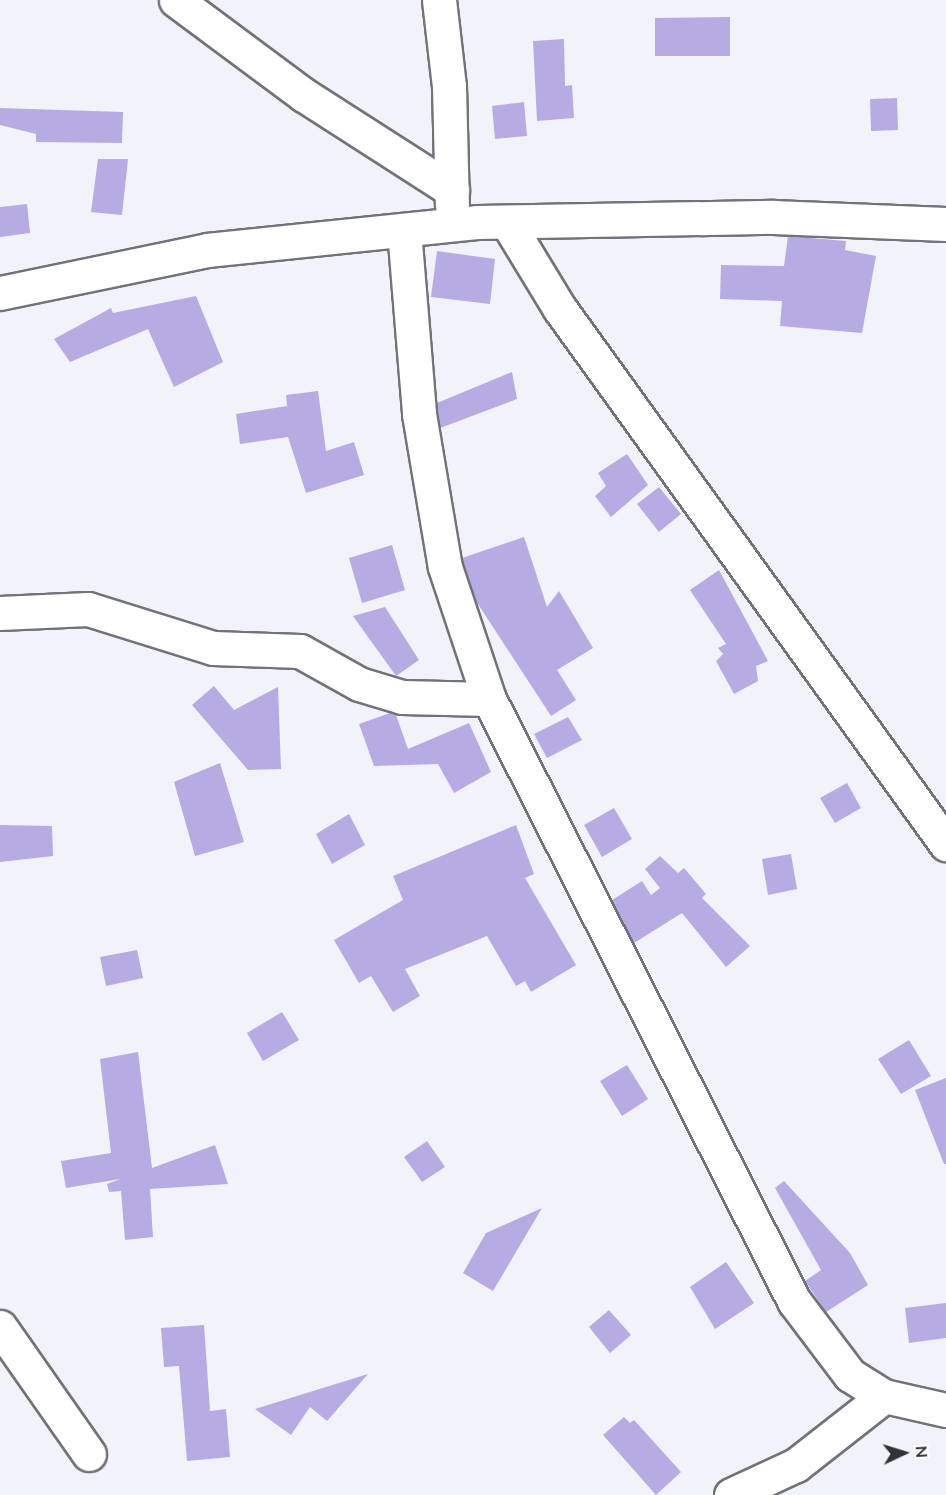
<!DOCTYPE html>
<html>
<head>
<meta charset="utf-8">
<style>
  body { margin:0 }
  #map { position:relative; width:946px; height:1495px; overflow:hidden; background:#f2f3fa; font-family:Mulish,sans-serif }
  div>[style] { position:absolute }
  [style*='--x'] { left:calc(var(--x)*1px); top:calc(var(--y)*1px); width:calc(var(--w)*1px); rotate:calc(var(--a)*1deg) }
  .building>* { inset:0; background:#b7abe4 }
  .roads { filter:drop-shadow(2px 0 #717379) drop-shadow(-2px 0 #717379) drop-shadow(0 2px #717379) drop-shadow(0 -2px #717379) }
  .minor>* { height:33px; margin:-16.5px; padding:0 16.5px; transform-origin:16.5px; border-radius:16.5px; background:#fff }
  .tertiary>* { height:33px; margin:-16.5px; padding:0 16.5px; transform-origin:16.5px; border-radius:16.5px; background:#fff }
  span { translate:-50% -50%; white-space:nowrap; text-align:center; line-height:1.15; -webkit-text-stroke:6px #fff; paint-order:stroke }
  .north { position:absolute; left:874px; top:1423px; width:60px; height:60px; -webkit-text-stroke:4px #fff; paint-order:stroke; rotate:86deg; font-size:16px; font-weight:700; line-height:24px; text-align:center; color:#333336 }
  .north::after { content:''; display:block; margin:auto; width:21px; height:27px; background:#333336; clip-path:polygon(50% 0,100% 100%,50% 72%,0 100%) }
</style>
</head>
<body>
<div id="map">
  <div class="building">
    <div style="clip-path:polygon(730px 17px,730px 56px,655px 56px,655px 18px)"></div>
    <div style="clip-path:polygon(564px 39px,565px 86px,572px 85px,574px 118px,537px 121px,533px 41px)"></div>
    <div style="clip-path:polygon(897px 98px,898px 130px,871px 131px,870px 99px)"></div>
    <div style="clip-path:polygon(524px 102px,527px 136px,495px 139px,492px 106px)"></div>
    <div style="clip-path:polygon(0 108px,123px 112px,122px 143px,36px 142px,36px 134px,0 125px)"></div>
    <div style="clip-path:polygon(98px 159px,128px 159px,122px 215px,91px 212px)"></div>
    <div style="clip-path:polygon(27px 204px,30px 233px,0 237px,0 207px)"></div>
    <div style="clip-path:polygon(788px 236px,846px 241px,845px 250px,876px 256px,862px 333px,780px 326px,782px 301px,720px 299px,721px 265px,784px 266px)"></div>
    <div style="clip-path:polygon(437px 251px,495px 259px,490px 304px,431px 297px)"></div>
    <div style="clip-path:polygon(196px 296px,223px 362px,174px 387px,148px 329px,70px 362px,54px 339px,111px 308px,113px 313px)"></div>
    <div style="clip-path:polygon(512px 372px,517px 399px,440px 428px,437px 403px)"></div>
    <div style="clip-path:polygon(318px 391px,326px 451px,354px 442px,364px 475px,306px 493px,288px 437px,240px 444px,236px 414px,287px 406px,286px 395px)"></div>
    <div style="clip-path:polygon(627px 454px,648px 485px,611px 517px,595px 496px,606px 486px,598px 473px)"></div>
    <div style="clip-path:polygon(659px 487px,681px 514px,659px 532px,637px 504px)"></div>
    <div style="clip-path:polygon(524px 537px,547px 607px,559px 591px,593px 648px,557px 670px,576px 700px,551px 716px,476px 601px,462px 558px)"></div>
    <div style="clip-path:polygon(392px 545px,405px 590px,362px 603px,349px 558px)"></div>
    <div style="clip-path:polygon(719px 570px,768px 661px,756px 666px,758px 681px,734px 694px,716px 661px,723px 654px,718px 648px,726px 644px,690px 590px)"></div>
    <div style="clip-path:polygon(385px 607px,419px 660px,396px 676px,353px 616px)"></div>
    <div style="clip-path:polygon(214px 686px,234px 710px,278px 687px,281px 769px,248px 770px,192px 705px)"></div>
    <div style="clip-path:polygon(390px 713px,396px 715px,408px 749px,469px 723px,491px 772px,454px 793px,438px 764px,374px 766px,359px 724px)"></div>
    <div style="clip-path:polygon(568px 717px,582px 740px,547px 758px,534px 734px)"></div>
    <div style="clip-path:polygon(220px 763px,244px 842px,195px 856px,174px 782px)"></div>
    <div style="clip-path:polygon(847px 783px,861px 808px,835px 823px,820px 798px)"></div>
    <div style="clip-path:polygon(614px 808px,632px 839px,602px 857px,584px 825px)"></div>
    <div style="clip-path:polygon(349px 814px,365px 845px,332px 864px,316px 834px)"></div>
    <div style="clip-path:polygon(0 825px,52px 826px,53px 856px,0 862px)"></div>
    <div style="clip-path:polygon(516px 825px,534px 874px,525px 878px,576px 965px,531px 992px,525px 981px,516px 986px,487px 936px,405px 969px,420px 996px,393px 1012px,371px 976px,359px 983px,334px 940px,403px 900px,393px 876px)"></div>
    <div style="clip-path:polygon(791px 854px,797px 889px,768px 895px,762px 859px)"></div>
    <div style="clip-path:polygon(660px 856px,678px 873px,684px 868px,706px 894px,702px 898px,750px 946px,726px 967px,682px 913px,634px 943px,612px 900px,642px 881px,651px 895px,660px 888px,645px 869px)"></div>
    <div style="clip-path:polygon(137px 950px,143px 978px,106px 986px,100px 957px)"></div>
    <div style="clip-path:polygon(282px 1012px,299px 1040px,263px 1061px,247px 1033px)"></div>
    <div style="clip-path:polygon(909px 1040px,931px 1076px,901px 1094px,878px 1059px)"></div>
    <div style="clip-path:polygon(138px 1052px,152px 1168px,215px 1145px,228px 1184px,150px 1189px,153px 1237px,125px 1240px,121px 1191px,109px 1192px,107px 1184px,120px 1179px,66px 1188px,61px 1161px,111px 1153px,100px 1059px)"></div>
    <div style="clip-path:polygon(627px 1065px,648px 1099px,622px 1116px,600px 1081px)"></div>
    <div style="clip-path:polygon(946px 1078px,946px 1164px,944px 1164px,915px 1090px)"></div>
    <div style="clip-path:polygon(427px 1141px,445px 1167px,422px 1182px,404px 1157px)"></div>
    <div style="clip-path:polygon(784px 1181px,850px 1253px,868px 1285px,826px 1312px,805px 1281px,821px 1270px,775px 1188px)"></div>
    <div style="clip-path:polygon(542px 1208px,493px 1291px,463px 1273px,486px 1233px)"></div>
    <div style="clip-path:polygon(726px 1262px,754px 1303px,715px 1329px,690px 1287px)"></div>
    <div style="clip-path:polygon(946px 1303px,946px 1338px,909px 1343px,905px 1308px)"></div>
    <div style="clip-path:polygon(609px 1310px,631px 1335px,610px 1353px,589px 1327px)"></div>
    <div style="clip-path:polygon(204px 1325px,210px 1411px,226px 1409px,230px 1457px,187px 1461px,179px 1366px,164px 1367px,161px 1328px)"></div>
    <div style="clip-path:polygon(368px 1374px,327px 1421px,310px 1407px,291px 1435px,255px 1409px)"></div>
    <div style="clip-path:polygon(624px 1417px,630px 1423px,634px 1420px,681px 1472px,656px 1495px,603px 1435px)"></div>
  </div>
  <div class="roads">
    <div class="minor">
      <div style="--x:176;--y:0;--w:159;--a:36.6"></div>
      <div style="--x:304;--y:95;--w:176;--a:32.7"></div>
      <div style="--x:439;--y:0;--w:87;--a:83.4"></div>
      <div style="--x:449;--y:86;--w:119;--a:88.6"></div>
      <div style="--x:507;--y:222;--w:102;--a:58.7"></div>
      <div style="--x:560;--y:309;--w:660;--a:54.19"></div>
      <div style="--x:404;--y:230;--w:185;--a:85.3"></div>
      <div style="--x:419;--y:414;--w:155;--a:80.4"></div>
      <div style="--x:445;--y:567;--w:139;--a:71.6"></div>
      <div style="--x:489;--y:699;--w:675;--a:63.13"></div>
      <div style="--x:794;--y:1301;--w:93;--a:52.9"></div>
      <div style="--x:850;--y:1375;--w:40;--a:32"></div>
      <div style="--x:884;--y:1396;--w:64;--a:12.7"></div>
      <div style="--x:0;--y:613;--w:88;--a:-2.6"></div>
      <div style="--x:88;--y:609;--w:131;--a:17.3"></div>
      <div style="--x:213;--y:648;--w:87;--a:2"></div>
      <div style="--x:300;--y:651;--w:68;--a:29.2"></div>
      <div style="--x:359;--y:684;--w:45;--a:16.8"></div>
      <div style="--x:402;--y:697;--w:87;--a:1.3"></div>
      <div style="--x:0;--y:1327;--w:155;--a:55"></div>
      <div style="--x:731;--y:1495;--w:72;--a:-24.8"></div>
      <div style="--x:796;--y:1465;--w:112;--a:-38.1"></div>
    </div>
    <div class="tertiary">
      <div style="--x:0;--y:293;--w:211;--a:-11.7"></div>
      <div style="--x:207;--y:250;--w:271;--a:-5.9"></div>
      <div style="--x:477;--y:222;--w:296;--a:-1"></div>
      <div style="--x:773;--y:217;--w:173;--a:2.3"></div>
    </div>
  </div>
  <div class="north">N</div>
</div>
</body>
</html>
